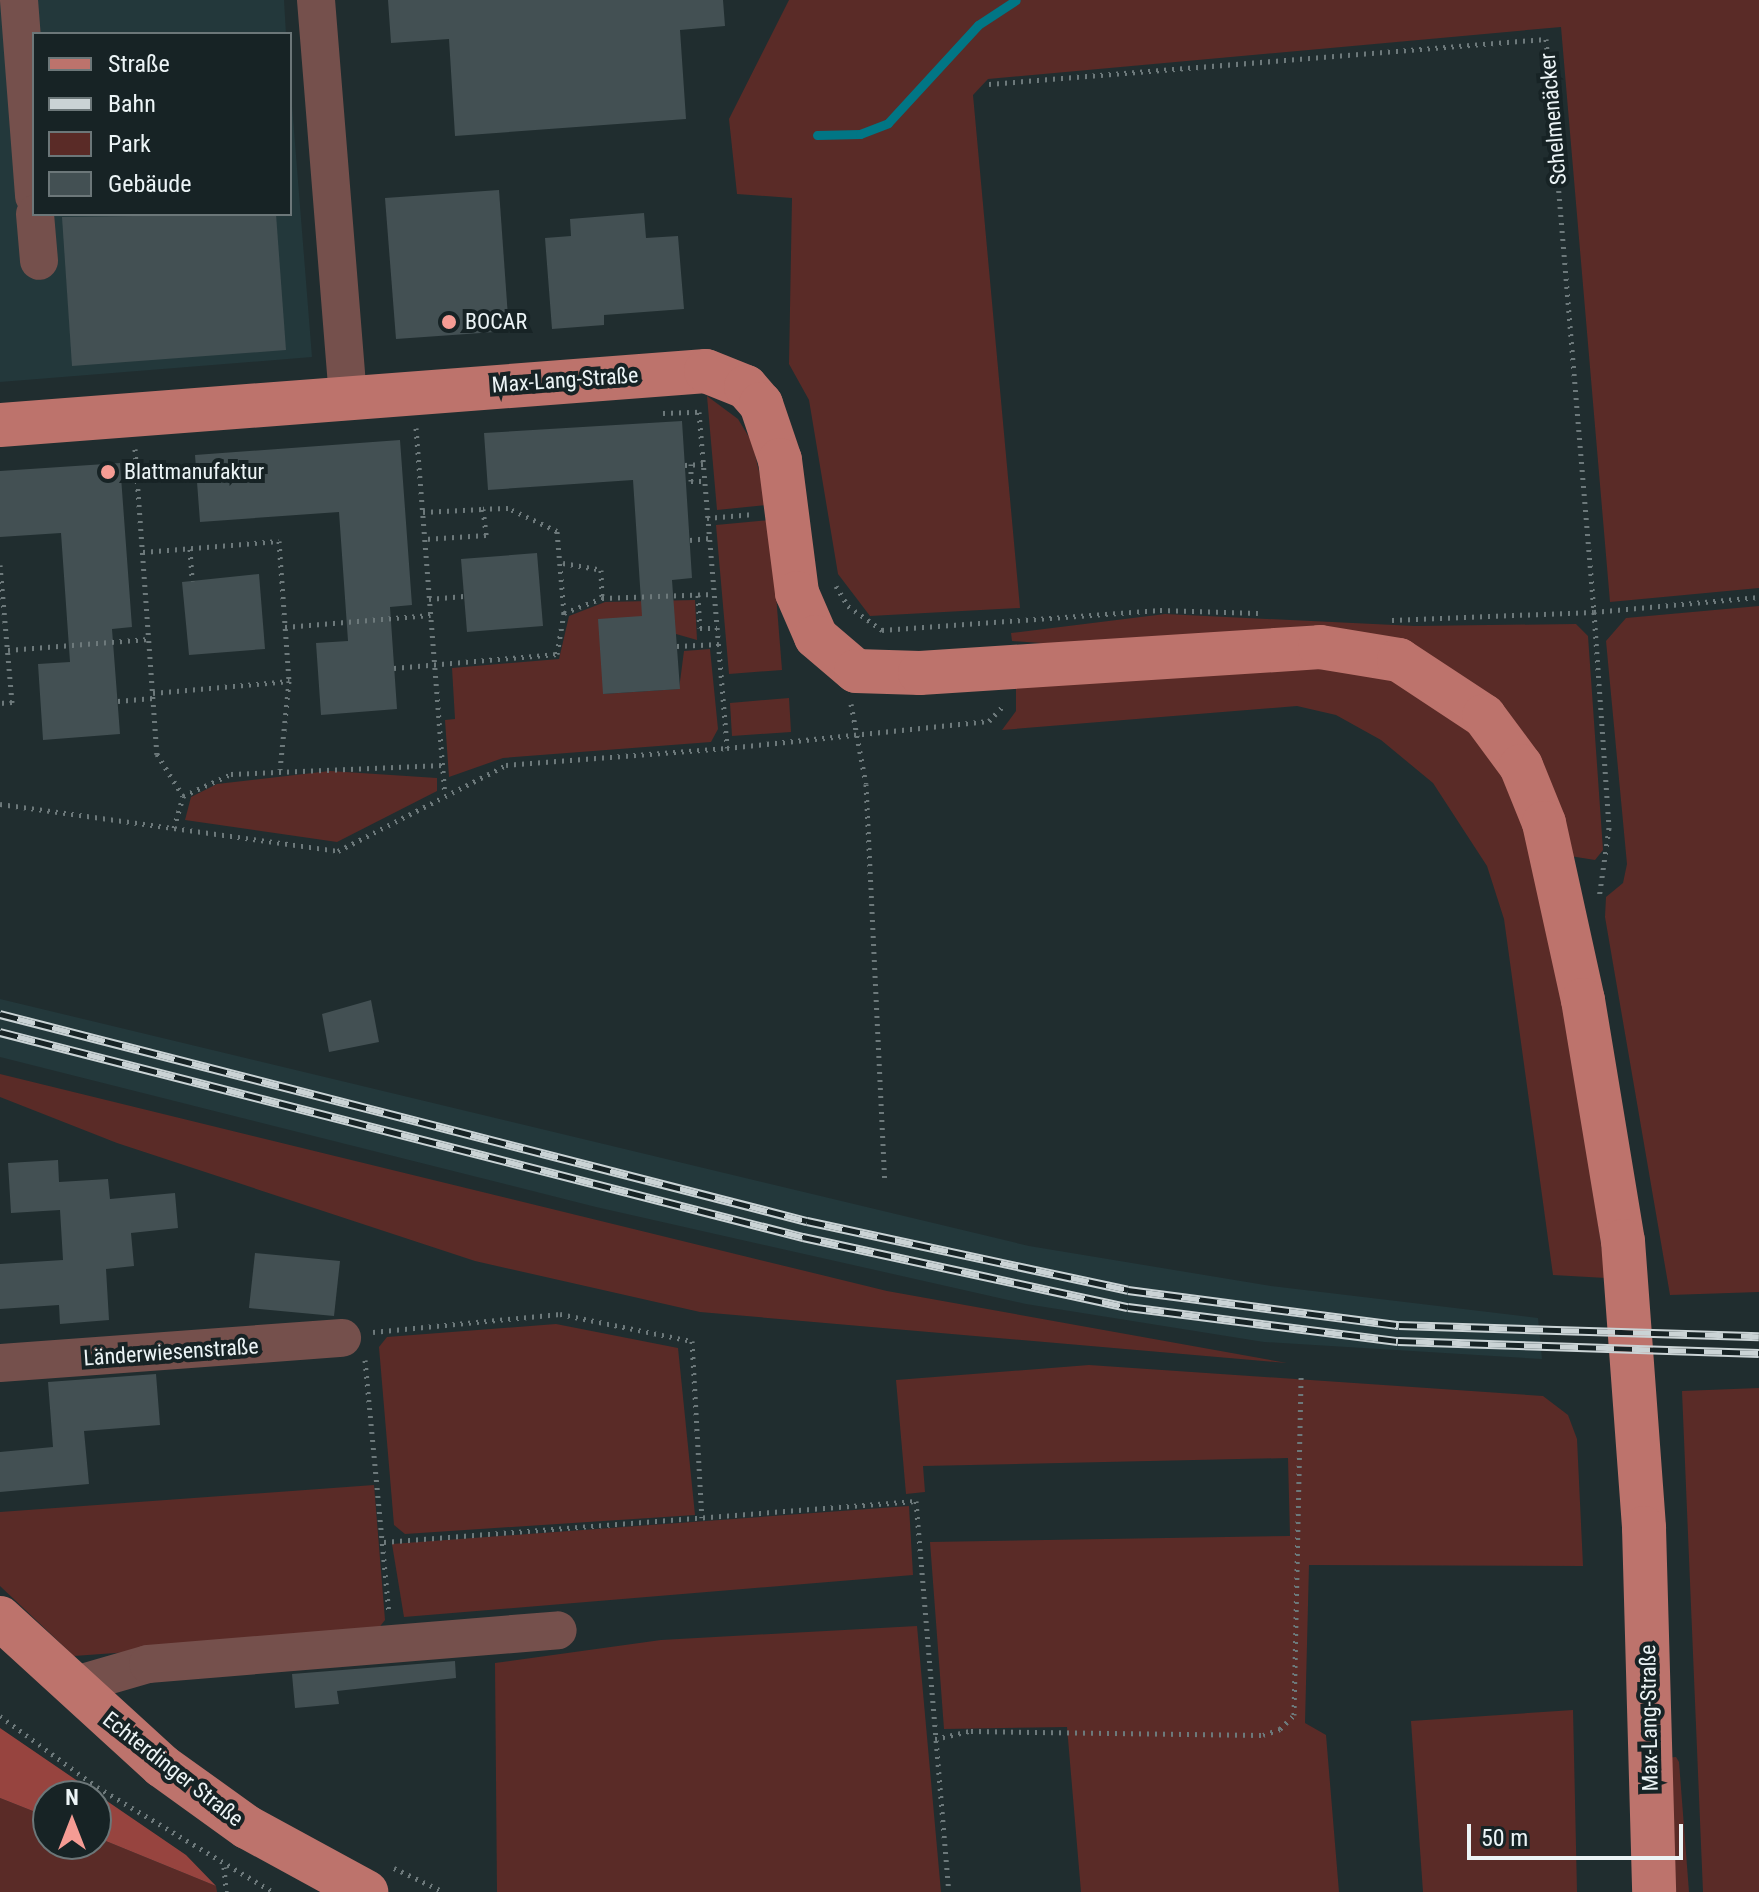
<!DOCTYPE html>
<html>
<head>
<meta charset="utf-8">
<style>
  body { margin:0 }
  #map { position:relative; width:1759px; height:1892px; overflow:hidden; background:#202d2f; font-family:"Roboto Condensed",sans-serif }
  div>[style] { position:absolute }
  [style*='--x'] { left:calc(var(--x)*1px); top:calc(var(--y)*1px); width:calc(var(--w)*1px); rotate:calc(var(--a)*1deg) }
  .built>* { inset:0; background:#23383b }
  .green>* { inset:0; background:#5a2b27 }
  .forest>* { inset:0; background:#97443f }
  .stream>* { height:9px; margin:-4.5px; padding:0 4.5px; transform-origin:4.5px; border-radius:4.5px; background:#017685 }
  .building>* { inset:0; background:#435053 }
  .path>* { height:5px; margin-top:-2.5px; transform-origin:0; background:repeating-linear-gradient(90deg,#6d797b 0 2px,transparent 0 8px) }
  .minor>* { height:38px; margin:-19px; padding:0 19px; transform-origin:19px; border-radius:19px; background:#75504c }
  .major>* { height:44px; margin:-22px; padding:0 22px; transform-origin:22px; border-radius:22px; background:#bd736c }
  .rail>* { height:9px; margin-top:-4.5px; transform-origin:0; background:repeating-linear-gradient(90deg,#172325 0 18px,#cad3d5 0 36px); box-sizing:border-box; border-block:2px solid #cad3d5 }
  .dots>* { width:22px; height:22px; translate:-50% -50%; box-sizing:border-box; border:4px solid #172325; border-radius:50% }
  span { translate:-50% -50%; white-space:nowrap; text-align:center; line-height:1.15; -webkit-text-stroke:8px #172325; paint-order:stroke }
  .street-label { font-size:22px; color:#ecf4f6 }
  .poi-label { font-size:22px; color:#ecf4f6 }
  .left { translate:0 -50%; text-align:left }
  .legend { position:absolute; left:32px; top:32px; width:260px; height:184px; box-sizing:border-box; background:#172325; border:2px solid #6c7779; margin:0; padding:10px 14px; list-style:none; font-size:24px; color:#ecf4f6 }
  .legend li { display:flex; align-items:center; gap:16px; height:40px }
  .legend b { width:40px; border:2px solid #6c7779 }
  .north { position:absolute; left:32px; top:1780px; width:80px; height:80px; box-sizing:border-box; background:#172325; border:2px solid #6c7779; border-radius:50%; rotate:0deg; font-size:22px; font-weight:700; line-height:32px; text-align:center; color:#ecf4f6 }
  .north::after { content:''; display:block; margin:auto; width:28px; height:36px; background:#f59c94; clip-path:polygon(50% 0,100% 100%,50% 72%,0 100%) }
  .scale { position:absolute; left:1467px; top:1824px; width:216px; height:36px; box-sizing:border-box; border:4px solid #ecf4f6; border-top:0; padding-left:10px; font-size:24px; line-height:28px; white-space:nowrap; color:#ecf4f6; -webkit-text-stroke:6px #172325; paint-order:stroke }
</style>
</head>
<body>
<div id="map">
  <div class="built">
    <div style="clip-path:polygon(0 0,284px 0,286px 34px,34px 34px,34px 214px,290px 214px,290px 80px,312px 357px,0 382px)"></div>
    <div style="clip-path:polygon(0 999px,1029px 1246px,1271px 1286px,1538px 1318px,1542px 1359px,1264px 1342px,1026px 1304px,596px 1207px,0 1057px)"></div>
  </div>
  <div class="green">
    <div style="clip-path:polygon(789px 0,1759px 0,1759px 588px,1610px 602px,1561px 27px,988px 79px,973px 95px,1020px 608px,870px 616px,838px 574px,809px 400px,789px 364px,792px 198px,737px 194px,729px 119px)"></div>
    <div style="clip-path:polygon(707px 396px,738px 419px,752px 442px,767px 505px,717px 510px)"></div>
    <div style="clip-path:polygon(770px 520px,782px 670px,729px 674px,716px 525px)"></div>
    <div style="clip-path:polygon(695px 600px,697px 640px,676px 634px,603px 694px,679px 689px,684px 651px,710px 649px,718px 729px,711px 742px,503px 758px,449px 777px,445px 720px,455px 719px,452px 668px,559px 659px,569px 616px,605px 602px)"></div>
    <div style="clip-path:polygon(1759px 606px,1759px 1292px,1670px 1295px,1605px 917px,1606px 897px,1623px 883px,1627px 864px,1606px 641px,1626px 618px)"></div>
    <div style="clip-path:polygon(1165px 614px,1415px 626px,1576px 624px,1588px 636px,1603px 850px,1595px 860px,1570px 856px,1454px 672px,1012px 641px,1011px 633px)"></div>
    <div style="clip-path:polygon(1276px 660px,1400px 681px,1452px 713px,1488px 752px,1518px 806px,1560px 965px,1606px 1278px,1553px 1275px,1504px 919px,1487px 866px,1433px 783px,1381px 740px,1336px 715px,1297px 706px,1002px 730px,1016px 711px,1016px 688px)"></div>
    <div style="clip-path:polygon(789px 698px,791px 732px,732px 736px,730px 703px)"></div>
    <div style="clip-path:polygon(330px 771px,437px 778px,437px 791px,337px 842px,185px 820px,191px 797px,217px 784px)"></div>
    <div style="clip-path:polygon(0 1074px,887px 1291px,1287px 1363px,700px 1312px,475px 1261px,117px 1143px,0 1097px)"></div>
    <div style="clip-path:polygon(556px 1324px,678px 1348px,695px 1515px,405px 1534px,394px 1525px,379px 1347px,387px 1337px)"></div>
    <div style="clip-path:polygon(1089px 1365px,1543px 1396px,1568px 1415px,1577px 1439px,1583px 1566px,1309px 1565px,1305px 1723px,1326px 1735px,1339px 1892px,1081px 1892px,1067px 1727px,944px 1729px,930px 1542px,1290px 1536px,1288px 1458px,923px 1466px,925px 1492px,906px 1494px,896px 1380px)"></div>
    <div style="clip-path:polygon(1759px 1388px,1759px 1892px,1703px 1892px,1682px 1391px)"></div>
    <div style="clip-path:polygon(374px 1485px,385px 1620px,374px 1634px,74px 1656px,0 1586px,0 1512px)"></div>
    <div style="clip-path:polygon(909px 1506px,913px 1575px,404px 1617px,392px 1544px)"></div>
    <div style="clip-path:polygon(917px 1626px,941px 1892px,497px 1892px,495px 1663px,661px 1640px)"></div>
    <div style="clip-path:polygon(1573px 1710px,1577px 1892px,1423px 1892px,1411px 1721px)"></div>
    <div style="clip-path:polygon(1676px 1757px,1679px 1762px,1689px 1892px,1672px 1892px,1665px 1758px)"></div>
    <div style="clip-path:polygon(0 1798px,48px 1817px,48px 1844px,96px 1844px,96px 1837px,216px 1886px,217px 1892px,0 1892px)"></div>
  </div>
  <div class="forest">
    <div style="clip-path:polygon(0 1728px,186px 1855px,216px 1886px,96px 1837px,96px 1796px,48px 1796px,48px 1817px,0 1798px)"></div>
  </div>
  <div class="stream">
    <div style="--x:817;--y:135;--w:43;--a:-1.3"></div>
    <div style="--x:860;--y:134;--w:30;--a:-21"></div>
    <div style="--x:888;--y:123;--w:133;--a:-47.4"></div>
    <div style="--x:978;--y:25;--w:45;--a:-33.3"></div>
  </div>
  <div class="building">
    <div style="clip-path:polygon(388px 0,723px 0,725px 26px,680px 30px,686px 119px,455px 136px,449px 39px,391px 43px)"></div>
    <div style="clip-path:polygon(499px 190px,509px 331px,396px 339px,385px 198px)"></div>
    <div style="clip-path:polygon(644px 213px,646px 238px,678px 236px,684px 309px,604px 315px,604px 325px,552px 329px,545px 238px,571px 236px,570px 219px)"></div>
    <div style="clip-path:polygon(276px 214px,286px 350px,72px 366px,62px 217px)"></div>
    <div style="clip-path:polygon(682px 421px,692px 578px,672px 580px,680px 689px,603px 694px,598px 619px,642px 616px,633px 480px,488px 490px,484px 433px)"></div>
    <div style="clip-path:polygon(400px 440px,412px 605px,390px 607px,397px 709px,321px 715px,316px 643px,348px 641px,339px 512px,200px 522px,195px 455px)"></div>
    <div style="clip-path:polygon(120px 463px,132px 627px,112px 629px,120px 734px,43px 740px,38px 664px,70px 662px,61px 533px,0 537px,0 471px)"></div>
    <div style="clip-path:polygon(537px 553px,543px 626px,467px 632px,461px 559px)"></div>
    <div style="clip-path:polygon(259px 574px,265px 649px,189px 655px,182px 582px)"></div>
    <div style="clip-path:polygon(371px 1000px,379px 1042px,329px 1052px,322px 1014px)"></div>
    <div style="clip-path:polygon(58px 1160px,59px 1182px,108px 1179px,110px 1199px,175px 1193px,178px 1228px,131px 1233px,134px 1266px,106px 1269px,109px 1320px,60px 1324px,59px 1305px,0 1309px,0 1264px,63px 1260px,60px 1210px,11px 1213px,8px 1163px)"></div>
    <div style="clip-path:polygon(255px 1253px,340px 1261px,334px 1316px,249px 1308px)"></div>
    <div style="clip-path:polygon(156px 1374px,160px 1425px,84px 1431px,89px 1484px,0 1492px,0 1452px,53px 1447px,48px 1382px)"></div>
    <div style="clip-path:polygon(455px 1661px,456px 1678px,337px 1691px,339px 1704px,295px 1708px,292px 1674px)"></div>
  </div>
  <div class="path">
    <div style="--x:989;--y:84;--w:559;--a:-4.62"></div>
    <div style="--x:1546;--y:39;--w:575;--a:85.21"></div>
    <div style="--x:1594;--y:612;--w:166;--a:-5.2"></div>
    <div style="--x:663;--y:413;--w:36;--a:-2"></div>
    <div style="--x:699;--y:412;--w:337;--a:85.2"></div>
    <div style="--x:727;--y:748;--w:263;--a:-5.9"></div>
    <div style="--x:989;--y:721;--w:23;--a:-47"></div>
    <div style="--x:416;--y:428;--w:367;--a:85.5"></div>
    <div style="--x:135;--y:449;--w:306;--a:85.9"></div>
    <div style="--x:157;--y:754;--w:49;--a:58.2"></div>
    <div style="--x:691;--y:464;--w:17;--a:90"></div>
    <div style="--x:691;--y:481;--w:13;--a:0"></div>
    <div style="--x:685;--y:465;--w:18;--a:-3"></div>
    <div style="--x:423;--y:512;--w:60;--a:-2.9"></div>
    <div style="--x:483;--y:509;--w:26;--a:83"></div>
    <div style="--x:486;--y:535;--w:61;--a:176.2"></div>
    <div style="--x:707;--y:518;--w:47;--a:-4.9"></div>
    <div style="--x:690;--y:540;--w:19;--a:-6"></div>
    <div style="--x:190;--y:549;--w:32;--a:86"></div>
    <div style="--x:143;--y:552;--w:136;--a:-4.6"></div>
    <div style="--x:279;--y:541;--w:140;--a:85.9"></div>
    <div style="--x:289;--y:681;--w:89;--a:95.8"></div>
    <div style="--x:563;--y:563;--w:39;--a:10"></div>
    <div style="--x:601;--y:570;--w:28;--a:88"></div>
    <div style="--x:0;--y:565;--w:138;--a:85"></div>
    <div style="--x:12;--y:702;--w:12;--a:175"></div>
    <div style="--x:836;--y:586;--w:23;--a:59"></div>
    <div style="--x:848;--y:606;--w:42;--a:35.2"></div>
    <div style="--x:882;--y:630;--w:279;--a:-4.1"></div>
    <div style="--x:1160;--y:610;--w:98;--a:1.8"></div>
    <div style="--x:698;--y:595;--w:33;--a:87"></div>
    <div style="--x:700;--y:628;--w:17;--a:0"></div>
    <div style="--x:429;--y:599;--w:35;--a:-5"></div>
    <div style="--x:564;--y:613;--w:41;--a:-21.5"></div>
    <div style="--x:602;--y:598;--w:112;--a:-2"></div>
    <div style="--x:1392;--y:620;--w:202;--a:-2.3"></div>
    <div style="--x:1594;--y:612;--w:217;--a:86"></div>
    <div style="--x:1609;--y:828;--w:71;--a:98.1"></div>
    <div style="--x:285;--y:627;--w:146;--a:-4.7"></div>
    <div style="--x:677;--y:646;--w:42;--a:-2.7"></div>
    <div style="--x:8;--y:650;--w:141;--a:-4.5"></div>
    <div style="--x:394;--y:668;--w:164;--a:-4.9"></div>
    <div style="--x:557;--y:654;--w:42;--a:-80.3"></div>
    <div style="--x:564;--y:613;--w:82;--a:-94.9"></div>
    <div style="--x:557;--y:531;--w:54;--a:-154.9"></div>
    <div style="--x:508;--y:508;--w:25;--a:178"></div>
    <div style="--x:153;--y:693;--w:137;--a:-5"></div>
    <div style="--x:118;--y:701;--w:35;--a:-5"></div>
    <div style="--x:851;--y:704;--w:81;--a:79.4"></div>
    <div style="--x:866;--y:784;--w:397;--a:87.3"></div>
    <div style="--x:0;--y:804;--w:341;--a:7.9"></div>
    <div style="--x:338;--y:851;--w:189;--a:-27.1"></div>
    <div style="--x:506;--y:765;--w:222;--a:-4.4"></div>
    <div style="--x:174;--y:828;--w:33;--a:-74"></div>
    <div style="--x:183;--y:796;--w:53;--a:-24.6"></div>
    <div style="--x:231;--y:774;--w:212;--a:-2.4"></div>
    <div style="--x:373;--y:1332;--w:188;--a:-5.5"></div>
    <div style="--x:560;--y:1314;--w:135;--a:11.6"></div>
    <div style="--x:692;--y:1341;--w:177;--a:86.8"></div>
    <div style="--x:365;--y:1360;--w:253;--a:84.6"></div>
    <div style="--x:384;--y:1542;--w:534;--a:-4.41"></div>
    <div style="--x:916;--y:1501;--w:392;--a:85.2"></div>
    <div style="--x:0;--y:1716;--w:120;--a:36.2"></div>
    <div style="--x:97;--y:1787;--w:205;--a:30.8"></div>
    <div style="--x:935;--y:1739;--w:37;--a:-13"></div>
    <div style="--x:971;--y:1731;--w:292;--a:0.8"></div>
    <div style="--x:1263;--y:1735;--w:18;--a:-19"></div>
    <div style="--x:1280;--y:1729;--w:20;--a:-45"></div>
    <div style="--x:1294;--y:1715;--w:338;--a:-88.8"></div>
    <div style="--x:224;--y:1867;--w:25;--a:85"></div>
    <div style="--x:394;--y:1868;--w:55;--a:25.6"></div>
  </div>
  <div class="minor">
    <div style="--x:19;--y:0;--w:197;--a:85.6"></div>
    <div style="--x:316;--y:0;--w:397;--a:85.4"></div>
    <div style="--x:35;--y:214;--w:47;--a:85.1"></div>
    <div style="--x:0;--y:1363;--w:343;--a:-4.2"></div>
    <div style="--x:72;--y:1686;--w:79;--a:-16.1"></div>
    <div style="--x:148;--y:1664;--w:411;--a:-4.7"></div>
  </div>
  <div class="major">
    <div style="--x:0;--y:425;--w:708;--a:-4.37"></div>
    <div style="--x:706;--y:371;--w:43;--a:21.8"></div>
    <div style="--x:746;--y:387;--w:23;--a:49"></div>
    <div style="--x:761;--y:404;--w:59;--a:71.3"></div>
    <div style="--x:780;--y:460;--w:134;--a:82.7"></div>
    <div style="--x:797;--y:593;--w:48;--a:66.6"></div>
    <div style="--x:816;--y:637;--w:52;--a:40.4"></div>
    <div style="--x:856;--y:671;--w:64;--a:1.8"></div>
    <div style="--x:920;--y:673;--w:401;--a:-3.7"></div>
    <div style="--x:1320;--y:647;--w:80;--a:9.3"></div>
    <div style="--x:1399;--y:660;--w:102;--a:33.4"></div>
    <div style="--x:1484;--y:716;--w:62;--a:53.5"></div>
    <div style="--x:1521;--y:766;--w:61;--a:68"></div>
    <div style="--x:1544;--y:823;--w:181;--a:77.6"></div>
    <div style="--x:1583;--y:1000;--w:244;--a:80.6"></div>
    <div style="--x:1623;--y:1241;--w:288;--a:85.8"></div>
    <div style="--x:1644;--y:1528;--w:364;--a:88.4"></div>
    <div style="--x:0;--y:1618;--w:219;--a:42.4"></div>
    <div style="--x:162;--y:1766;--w:105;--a:35.7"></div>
    <div style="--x:247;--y:1827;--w:136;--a:28.6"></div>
  </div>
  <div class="rail">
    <div style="--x:0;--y:1014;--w:833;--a:14.39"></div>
    <div style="--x:807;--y:1221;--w:328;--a:12.1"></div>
    <div style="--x:1128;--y:1290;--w:273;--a:7.4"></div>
    <div style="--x:1399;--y:1325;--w:360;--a:1.8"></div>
    <div style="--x:0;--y:1032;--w:829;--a:14.32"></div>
    <div style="--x:803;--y:1237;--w:332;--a:12.2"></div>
    <div style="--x:1128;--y:1307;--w:272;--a:7.2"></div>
    <div style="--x:1398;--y:1341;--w:361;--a:1.9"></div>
  </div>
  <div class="dots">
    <div style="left:449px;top:322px;background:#f59c94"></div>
    <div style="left:108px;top:472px;background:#f59c94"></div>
  </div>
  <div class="street-label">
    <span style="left:1553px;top:119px;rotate:-95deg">Schelmenäcker</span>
    <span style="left:565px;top:380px;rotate:-4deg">Max-Lang-Straße</span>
    <span style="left:171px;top:1352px;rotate:-4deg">Länderwiesenstraße</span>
    <span style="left:1649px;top:1718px;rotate:-91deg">Max-Lang-Straße</span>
    <span style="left:173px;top:1769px;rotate:38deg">Echterdinger Straße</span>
  </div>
  <div class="poi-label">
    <span class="left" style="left:465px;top:322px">BOCAR</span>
    <span class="left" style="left:124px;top:472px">Blattmanufaktur</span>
  </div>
  <ul class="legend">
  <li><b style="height:10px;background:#bd736c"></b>Straße</li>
  <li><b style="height:10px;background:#cad3d5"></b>Bahn</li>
  <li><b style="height:22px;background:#5a2b27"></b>Park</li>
  <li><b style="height:22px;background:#435053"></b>Gebäude</li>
  </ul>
  <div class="north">N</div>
  <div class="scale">50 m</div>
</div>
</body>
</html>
